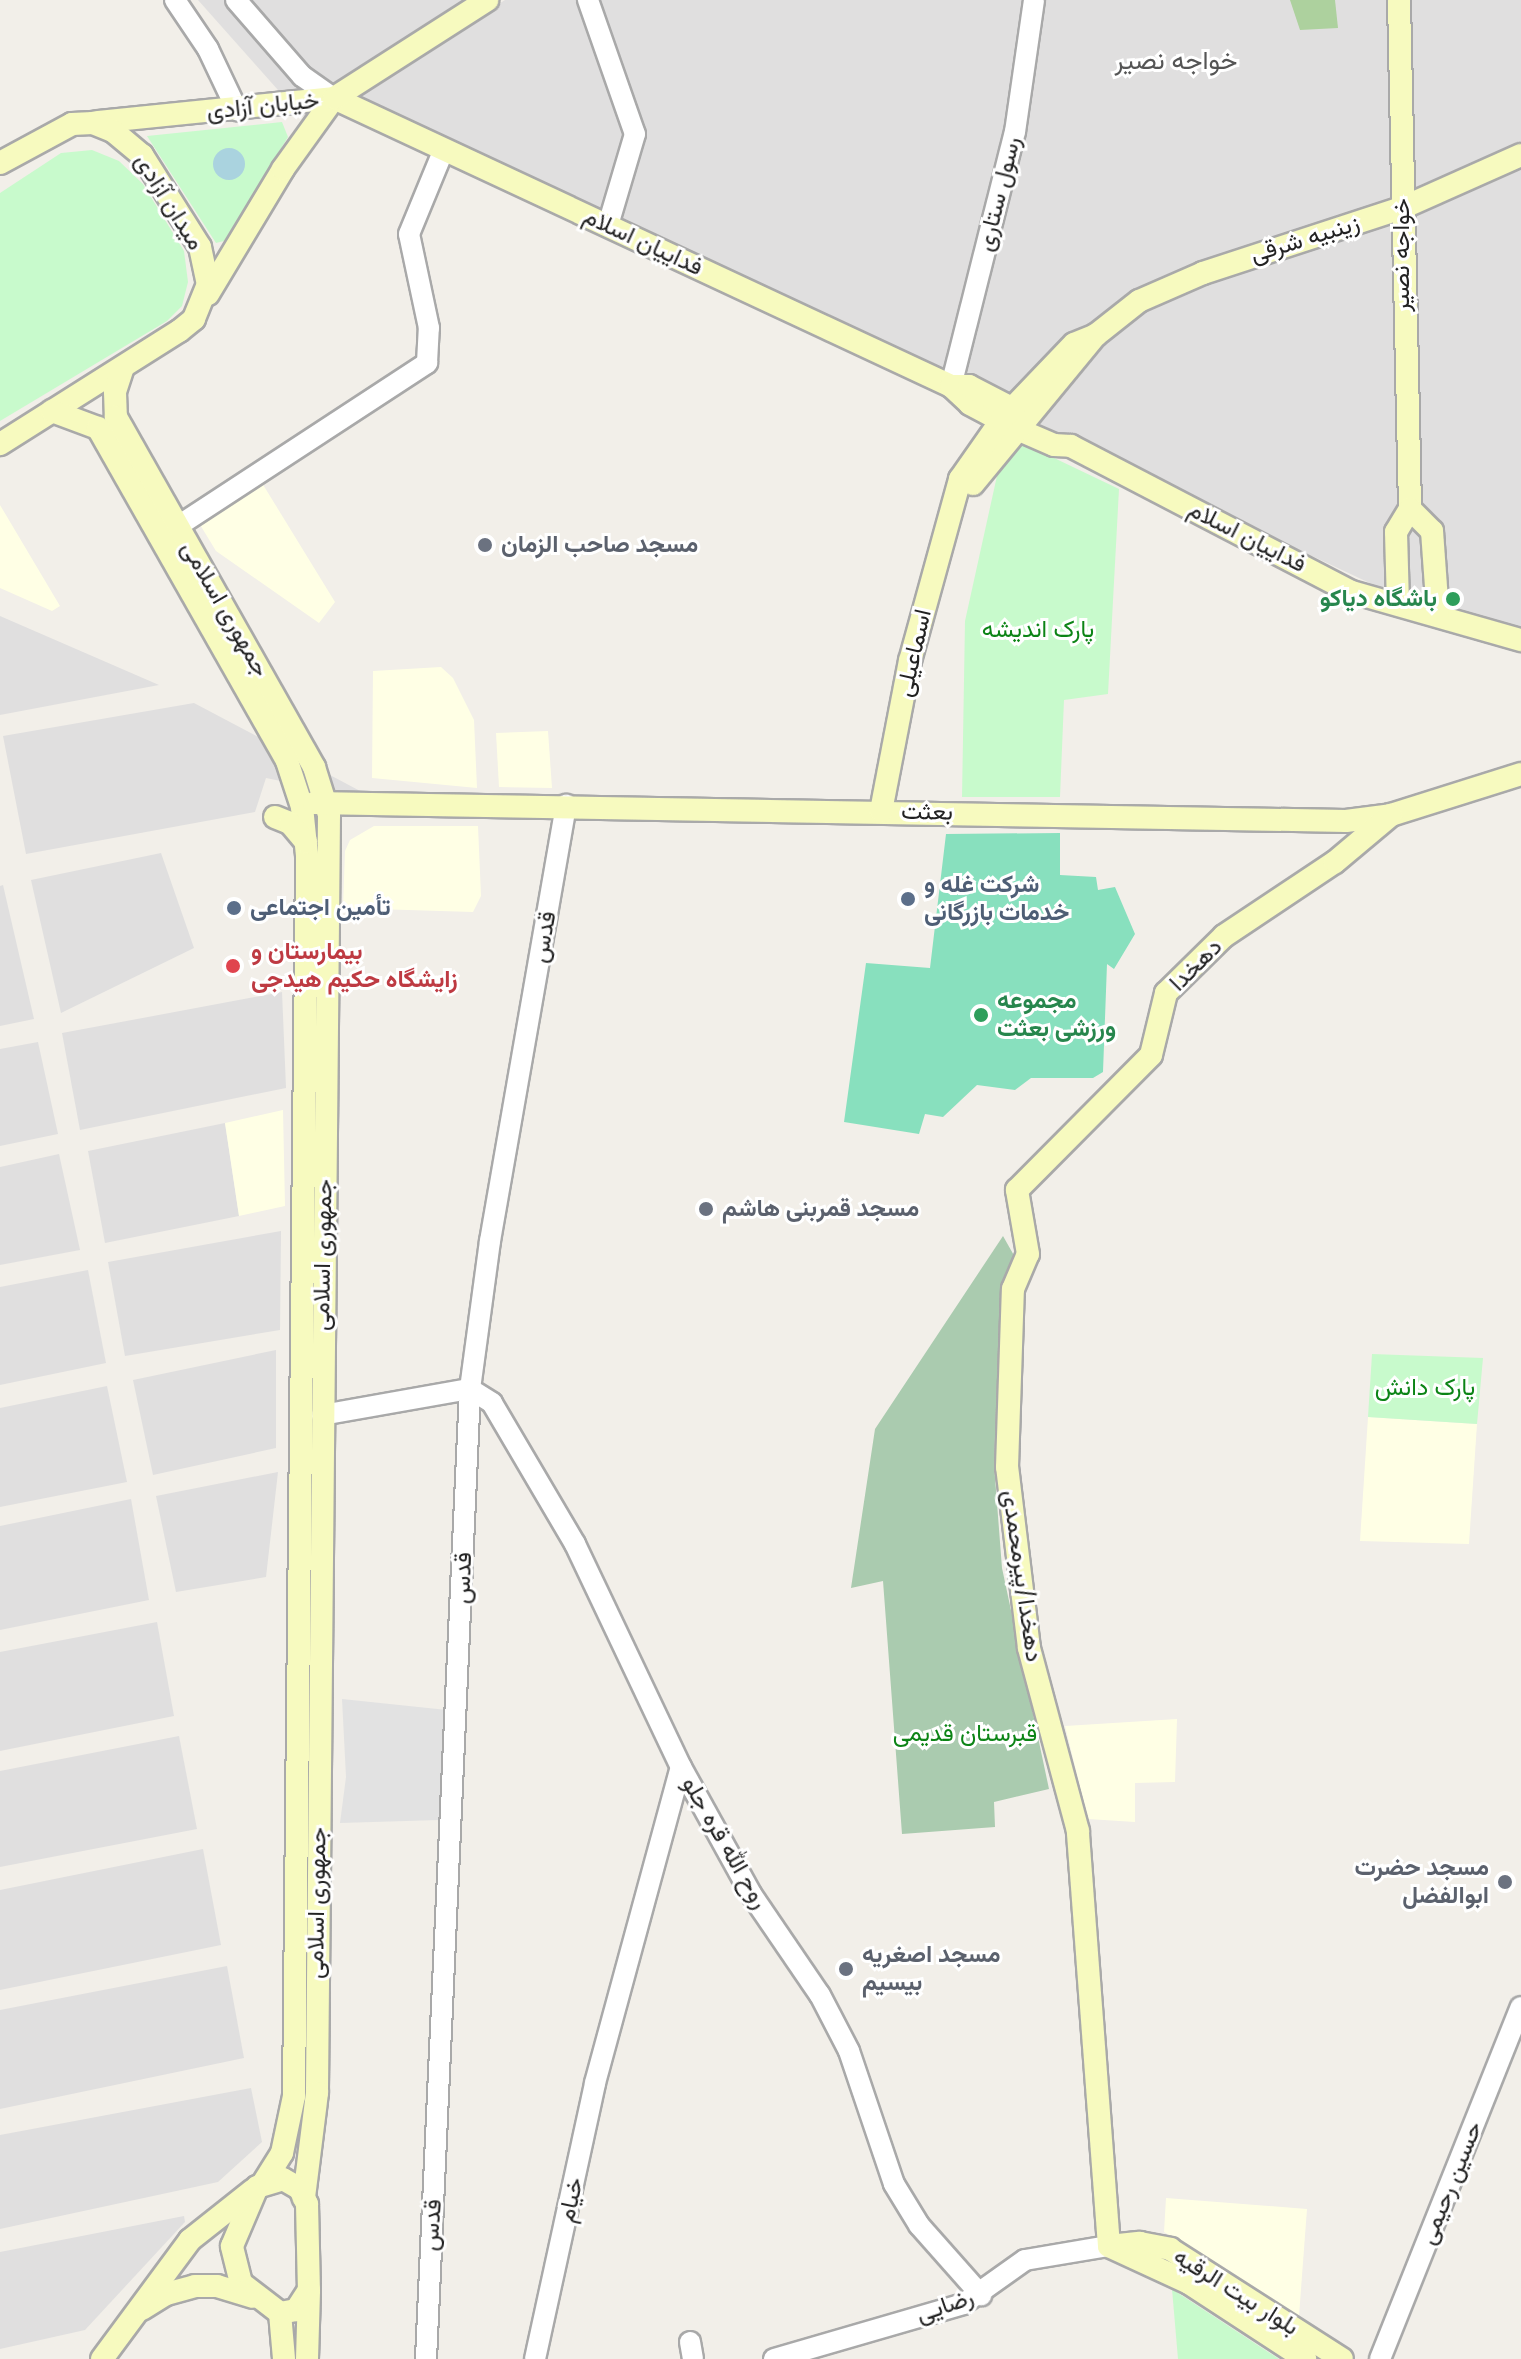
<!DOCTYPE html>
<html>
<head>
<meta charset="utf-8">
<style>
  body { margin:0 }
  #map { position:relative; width:1521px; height:2359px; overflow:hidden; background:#f2efe9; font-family:"Fira Sans",Vazirmatn,sans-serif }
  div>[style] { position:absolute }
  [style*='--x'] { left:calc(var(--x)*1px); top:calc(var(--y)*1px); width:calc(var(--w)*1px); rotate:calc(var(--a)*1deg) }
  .residential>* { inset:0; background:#e0dfdf }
  .education>* { inset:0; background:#ffffe5 }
  .forest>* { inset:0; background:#add19e }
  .cemetery>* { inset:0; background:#aacbaf }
  .park>* { inset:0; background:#c8facc }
  .pitch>* { inset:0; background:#88e0be }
  .parking>* { inset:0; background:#e2e2e2 }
  .water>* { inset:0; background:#aad3df }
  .round { border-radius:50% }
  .roads { filter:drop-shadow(2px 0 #a9a9a9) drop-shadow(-2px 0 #a9a9a9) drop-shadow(0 2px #a9a9a9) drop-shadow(0 -2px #a9a9a9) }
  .tertiary>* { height:20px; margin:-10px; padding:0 10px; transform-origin:10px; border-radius:10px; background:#fff }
  .secondary>* { height:22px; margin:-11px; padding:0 11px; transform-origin:11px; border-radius:11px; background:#f7fabf }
  .dots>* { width:22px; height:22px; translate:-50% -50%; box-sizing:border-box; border:4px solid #fff; border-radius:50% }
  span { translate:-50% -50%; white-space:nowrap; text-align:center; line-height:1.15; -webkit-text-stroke:6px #fff; paint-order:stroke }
  .street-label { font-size:24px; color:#222 }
  .worship-label { font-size:24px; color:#5b616d; font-weight:700 }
  .left { translate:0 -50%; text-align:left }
  .right { translate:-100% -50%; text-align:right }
  .leisure-label { font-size:24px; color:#27864d; font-weight:700 }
  .park-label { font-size:24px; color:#0c8416 }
  .service-label { font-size:24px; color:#4e5e75; font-weight:700 }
  .health-label { font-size:24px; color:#be3a42; font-weight:700 }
  .neighbourhood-label { font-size:26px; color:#555 }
</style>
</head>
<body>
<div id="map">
  <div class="residential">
    <div style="clip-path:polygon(198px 0,483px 0,302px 117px)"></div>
    <div style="clip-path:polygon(505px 0,1521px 0,1521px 642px,1438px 615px,344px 103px)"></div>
    <div style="clip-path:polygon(0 616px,159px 685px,0 715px)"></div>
    <div style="clip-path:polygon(194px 703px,379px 801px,266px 778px,255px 812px,26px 854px,3px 736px)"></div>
    <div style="clip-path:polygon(161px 853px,194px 948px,61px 1013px,31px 880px)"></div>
    <div style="clip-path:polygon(3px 885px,34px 1019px,0 1026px,0 886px)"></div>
    <div style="clip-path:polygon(282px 992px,286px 1088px,80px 1130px,62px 1033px)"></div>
    <div style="clip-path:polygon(38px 1042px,58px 1134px,0 1146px,0 1049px)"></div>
    <div style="clip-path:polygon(225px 1123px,239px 1216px,105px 1243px,88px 1151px)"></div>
    <div style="clip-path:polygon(59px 1154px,80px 1250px,0 1265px,0 1167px)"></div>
    <div style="clip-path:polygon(281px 1231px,280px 1330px,125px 1356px,108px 1262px)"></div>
    <div style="clip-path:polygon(88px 1270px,106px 1363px,0 1385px,0 1287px)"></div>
    <div style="clip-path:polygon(276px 1350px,276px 1448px,153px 1475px,133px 1380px)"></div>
    <div style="clip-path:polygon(107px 1386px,127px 1482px,0 1507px,0 1408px)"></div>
    <div style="clip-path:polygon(278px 1472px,266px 1577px,176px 1592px,156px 1496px)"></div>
    <div style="clip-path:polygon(131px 1499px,149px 1600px,0 1630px,0 1526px)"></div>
    <div style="clip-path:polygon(157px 1622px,174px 1716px,0 1751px,0 1652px)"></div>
    <div style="clip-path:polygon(179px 1736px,197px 1829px,0 1867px,0 1771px)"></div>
    <div style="clip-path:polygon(203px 1849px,221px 1945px,0 1990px,0 1890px)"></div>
    <div style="clip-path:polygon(227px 1966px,244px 2058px,0 2109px,0 2010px)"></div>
    <div style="clip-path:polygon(251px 2088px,262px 2142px,218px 2182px,0 2229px,0 2135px)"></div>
    <div style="clip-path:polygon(184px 2216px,185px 2222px,85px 2330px,0 2349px,0 2252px)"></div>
  </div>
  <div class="education">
    <div style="clip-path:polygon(262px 483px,335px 602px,319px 623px,216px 551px,199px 523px)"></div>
    <div style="clip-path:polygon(0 505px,60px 606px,52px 611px,0 588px)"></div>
    <div style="clip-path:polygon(441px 667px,453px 678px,474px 720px,477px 788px,372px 778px,373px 671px)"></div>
    <div style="clip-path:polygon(548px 731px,552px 788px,499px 787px,496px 733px)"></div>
    <div style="clip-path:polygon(374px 826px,478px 826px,481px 896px,473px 912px,343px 908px,345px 851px,350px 840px)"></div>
    <div style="clip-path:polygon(283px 1110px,285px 1206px,239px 1216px,225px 1123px)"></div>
    <div style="clip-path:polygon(1368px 1417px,1477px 1424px,1469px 1544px,1360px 1541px)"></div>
    <div style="clip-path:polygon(1177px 1719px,1175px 1782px,1135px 1783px,1135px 1822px,1088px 1819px,1065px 1726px)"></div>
    <div style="clip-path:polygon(1166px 2198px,1307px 2209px,1299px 2316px,1164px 2232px)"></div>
  </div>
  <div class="forest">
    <div style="clip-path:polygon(1290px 0,1335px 0,1338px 28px,1300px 30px)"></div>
  </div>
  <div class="cemetery">
    <div style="clip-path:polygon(1003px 1236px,1016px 1259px,1000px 1299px,994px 1464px,1002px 1568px,1049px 1789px,994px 1802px,995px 1827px,902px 1834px,883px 1581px,851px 1588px,875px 1429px)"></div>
  </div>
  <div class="park">
    <div style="clip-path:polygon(282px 122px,288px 137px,224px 241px,216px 243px,147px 136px)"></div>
    <div style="clip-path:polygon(92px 150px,119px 161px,143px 184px,184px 251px,188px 282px,182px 306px,167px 321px,0 421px,0 193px,61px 153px)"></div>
    <div style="clip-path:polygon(1006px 435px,1119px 489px,1108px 694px,1064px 700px,1060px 797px,962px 797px,965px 621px)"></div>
    <div style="clip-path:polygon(1372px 1354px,1483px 1358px,1477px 1424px,1368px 1417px)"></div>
    <div style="clip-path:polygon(1172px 2289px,1279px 2359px,1178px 2359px)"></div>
  </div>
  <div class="pitch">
    <div style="clip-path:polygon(1060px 833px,1060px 875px,1096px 877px,1098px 890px,1115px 887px,1135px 934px,1114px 969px,1107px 964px,1103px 1072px,1093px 1078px,1031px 1078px,1015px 1090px,977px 1085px,943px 1117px,925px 1114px,919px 1134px,844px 1122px,866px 963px,930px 968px,946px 834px)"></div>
  </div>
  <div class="parking">
    <div style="clip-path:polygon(342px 1699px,447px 1710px,439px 1820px,340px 1823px,346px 1777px)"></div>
  </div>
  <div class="water">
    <div class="round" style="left:213px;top:148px;width:32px;height:32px"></div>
  </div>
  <div class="roads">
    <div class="tertiary">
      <div style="--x:175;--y:0;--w:59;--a:56"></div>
      <div style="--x:208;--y:49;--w:68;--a:64.6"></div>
      <div style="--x:236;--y:0;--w:101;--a:49"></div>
      <div style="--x:302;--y:76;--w:39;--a:35"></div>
      <div style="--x:588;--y:0;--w:142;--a:70.7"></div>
      <div style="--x:635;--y:134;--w:95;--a:106.5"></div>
      <div style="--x:951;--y:386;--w:262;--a:-75.9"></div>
      <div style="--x:1015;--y:132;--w:133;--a:-81.8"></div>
      <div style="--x:178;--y:526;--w:298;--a:-33.2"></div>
      <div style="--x:427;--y:363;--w:35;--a:-87"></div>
      <div style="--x:429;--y:328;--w:96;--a:-102"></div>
      <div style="--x:409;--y:234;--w:92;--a:-67.6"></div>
      <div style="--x:470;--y:1389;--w:26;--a:32"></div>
      <div style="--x:492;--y:1403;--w:164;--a:59.5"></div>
      <div style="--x:575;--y:1544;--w:247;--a:64.6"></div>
      <div style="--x:681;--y:1767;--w:145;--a:61.1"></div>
      <div style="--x:751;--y:1894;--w:122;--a:55.7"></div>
      <div style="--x:820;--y:1995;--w:63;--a:62.6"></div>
      <div style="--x:849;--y:2051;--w:140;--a:71.3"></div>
      <div style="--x:894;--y:2184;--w:48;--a:58.6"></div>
      <div style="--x:919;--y:2225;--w:94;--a:48.5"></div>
      <div style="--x:322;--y:1415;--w:150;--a:-10"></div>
      <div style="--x:690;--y:2342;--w:17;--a:80"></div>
      <div style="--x:426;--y:2359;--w:971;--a:-87.4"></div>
      <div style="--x:470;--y:1389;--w:149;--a:-82.3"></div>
      <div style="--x:490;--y:1241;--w:443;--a:-80.1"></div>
      <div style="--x:535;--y:2359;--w:282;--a:-77.7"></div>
      <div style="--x:595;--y:2083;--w:327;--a:-74.8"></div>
      <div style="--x:774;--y:2359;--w:197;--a:-16.2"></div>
      <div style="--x:963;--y:2304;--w:76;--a:-35.4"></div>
      <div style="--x:1025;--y:2260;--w:85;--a:-9.5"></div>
      <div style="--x:1380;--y:2359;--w:379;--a:-68.2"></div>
    </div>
    <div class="secondary">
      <div style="--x:1399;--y:0;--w:509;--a:88.76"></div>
      <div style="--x:334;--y:98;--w:681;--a:25.02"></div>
      <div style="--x:951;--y:386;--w:26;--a:43"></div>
      <div style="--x:970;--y:404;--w:53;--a:28"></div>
      <div style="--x:1017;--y:429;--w:40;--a:23.4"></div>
      <div style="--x:1054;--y:445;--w:17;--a:3"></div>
      <div style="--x:1071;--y:446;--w:317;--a:27.5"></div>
      <div style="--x:1352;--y:592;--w:176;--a:15.9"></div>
      <div style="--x:97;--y:122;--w:238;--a:-5.8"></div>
      <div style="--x:0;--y:163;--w:82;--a:-28.4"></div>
      <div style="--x:72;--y:124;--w:21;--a:-3"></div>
      <div style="--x:93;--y:123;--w:22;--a:22"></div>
      <div style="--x:113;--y:131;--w:38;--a:40"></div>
      <div style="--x:142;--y:155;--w:109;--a:57.8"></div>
      <div style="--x:200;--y:247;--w:38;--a:78"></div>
      <div style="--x:208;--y:284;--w:38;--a:112"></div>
      <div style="--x:194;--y:319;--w:19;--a:141"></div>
      <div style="--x:179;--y:331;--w:212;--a:147.7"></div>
      <div style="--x:208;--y:294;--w:146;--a:-59"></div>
      <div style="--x:283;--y:169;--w:87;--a:-54.3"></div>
      <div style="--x:334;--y:98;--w:182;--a:-32.6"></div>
      <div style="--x:123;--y:367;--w:26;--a:108"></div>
      <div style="--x:115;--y:392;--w:25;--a:88"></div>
      <div style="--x:116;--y:417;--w:402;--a:60.5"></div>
      <div style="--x:314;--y:767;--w:50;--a:72.6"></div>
      <div style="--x:329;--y:815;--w:1278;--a:90.54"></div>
      <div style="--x:317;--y:2093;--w:106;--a:97.1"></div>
      <div style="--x:951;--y:386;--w:18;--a:0"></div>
      <div style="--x:969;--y:386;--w:61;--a:27.4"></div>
      <div style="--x:52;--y:411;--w:49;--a:20.3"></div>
      <div style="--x:98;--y:428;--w:383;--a:60.4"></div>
      <div style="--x:287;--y:761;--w:48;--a:71.9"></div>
      <div style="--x:302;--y:807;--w:48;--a:84.1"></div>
      <div style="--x:307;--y:855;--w:1241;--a:90.6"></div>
      <div style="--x:294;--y:2096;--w:58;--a:101.9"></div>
      <div style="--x:282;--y:2153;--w:36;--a:122"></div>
      <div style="--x:973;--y:484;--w:193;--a:-50.5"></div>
      <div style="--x:1410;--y:509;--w:31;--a:45"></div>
      <div style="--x:1432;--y:531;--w:84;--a:85.9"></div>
      <div style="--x:1398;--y:604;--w:72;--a:-91.6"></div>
      <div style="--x:1396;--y:532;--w:27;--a:-59"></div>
      <div style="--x:314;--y:803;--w:1032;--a:1"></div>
      <div style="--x:1346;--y:821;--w:45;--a:-7.6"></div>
      <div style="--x:1391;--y:815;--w:136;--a:-17.5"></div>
      <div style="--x:881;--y:811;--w:153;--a:-79.1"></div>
      <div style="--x:910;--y:661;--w:189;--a:-74.6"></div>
      <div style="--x:960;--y:479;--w:73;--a:-55"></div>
      <div style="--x:1002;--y:419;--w:104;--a:-46.2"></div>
      <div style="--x:1074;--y:344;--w:24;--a:-22"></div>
      <div style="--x:1096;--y:335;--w:55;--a:-38.3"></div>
      <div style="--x:1139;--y:301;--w:70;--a:-23.6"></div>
      <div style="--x:1203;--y:273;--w:209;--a:-18.1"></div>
      <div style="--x:1402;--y:208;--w:130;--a:-24"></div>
      <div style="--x:275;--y:817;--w:16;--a:22"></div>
      <div style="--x:290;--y:823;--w:25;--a:50"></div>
      <div style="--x:283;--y:2179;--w:20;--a:30"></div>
      <div style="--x:300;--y:2189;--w:17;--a:65"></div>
      <div style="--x:307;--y:2204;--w:86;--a:88.7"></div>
      <div style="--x:309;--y:2290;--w:24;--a:123"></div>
      <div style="--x:296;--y:2310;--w:16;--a:169"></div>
      <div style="--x:280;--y:2313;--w:49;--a:-142.4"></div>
      <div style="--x:241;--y:2283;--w:38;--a:-104"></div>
      <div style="--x:232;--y:2246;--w:64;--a:-67"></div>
      <div style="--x:257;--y:2187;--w:27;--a:-17"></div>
      <div style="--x:1109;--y:2246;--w:416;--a:-94.3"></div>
      <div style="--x:1078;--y:1831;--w:189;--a:-105"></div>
      <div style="--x:1029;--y:1648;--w:182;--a:-96.9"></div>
      <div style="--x:1007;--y:1467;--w:178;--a:-88.1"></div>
      <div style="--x:1013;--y:1289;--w:38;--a:-67"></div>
      <div style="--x:1028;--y:1254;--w:65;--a:-99.8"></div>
      <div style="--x:1017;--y:1190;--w:190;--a:-45.2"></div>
      <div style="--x:1151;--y:1055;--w:64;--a:-76.4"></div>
      <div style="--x:1166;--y:993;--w:81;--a:-44.5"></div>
      <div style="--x:1224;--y:936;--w:133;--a:-33.7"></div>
      <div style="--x:1335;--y:862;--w:73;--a:-40"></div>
      <div style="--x:1109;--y:2246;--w:31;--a:-6"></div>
      <div style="--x:1140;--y:2243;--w:31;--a:11"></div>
      <div style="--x:1170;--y:2249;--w:204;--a:32.6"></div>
      <div style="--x:1111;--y:2247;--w:86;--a:24.8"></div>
      <div style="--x:1189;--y:2283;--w:139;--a:33.2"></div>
      <div style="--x:142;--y:2309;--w:28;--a:-32"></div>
      <div style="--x:166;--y:2294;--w:30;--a:-15"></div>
      <div style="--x:195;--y:2286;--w:22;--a:0"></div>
      <div style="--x:217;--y:2286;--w:37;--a:17"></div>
      <div style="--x:280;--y:2313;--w:46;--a:85"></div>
      <div style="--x:102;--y:2359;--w:148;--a:-53.5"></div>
      <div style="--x:190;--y:2240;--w:80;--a:-38.4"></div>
      <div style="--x:307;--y:2359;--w:67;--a:-88.3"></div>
    </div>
  </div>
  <div class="dots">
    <div style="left:485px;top:545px;background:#6b7280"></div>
    <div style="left:1453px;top:599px;background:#2e9e5b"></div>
    <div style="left:908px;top:899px;background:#5c6f8a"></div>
    <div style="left:234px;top:908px;background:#5c6f8a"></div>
    <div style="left:233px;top:966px;background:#e0444e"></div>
    <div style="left:981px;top:1015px;background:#2e9e5b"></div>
    <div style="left:706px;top:1209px;background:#6b7280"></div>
    <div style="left:1505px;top:1882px;background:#6b7280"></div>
    <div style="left:846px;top:1969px;background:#6b7280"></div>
  </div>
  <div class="street-label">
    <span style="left:263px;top:106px;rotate:-6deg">خیابان آزادی</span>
    <span style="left:999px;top:194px;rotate:-76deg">رسول ستاری</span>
    <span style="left:169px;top:202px;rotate:58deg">میدان آزادی</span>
    <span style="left:1305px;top:239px;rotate:-17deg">زینبیه شرقی</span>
    <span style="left:643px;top:242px;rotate:25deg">فداییان اسلام</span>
    <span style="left:1402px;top:255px;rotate:-90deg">خواجه نصیر</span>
    <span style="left:1247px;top:537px;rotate:27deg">فداییان اسلام</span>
    <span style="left:225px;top:609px;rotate:60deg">جمهوری اسلامی</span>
    <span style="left:914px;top:653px;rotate:-77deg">اسماعیلی</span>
    <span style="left:927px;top:812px;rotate:1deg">بعثت</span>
    <span style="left:544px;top:937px;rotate:-80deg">قدس</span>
    <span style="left:1196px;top:965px;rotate:-45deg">دهخدا</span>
    <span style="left:323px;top:1255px;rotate:-89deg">جمهوری اسلامی</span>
    <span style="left:1022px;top:1576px;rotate:82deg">دهخدا/پیرمحمدی</span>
    <span style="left:463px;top:1578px;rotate:-88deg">قدس</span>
    <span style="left:725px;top:1843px;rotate:60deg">روح الله قره جلو</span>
    <span style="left:317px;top:1903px;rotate:-89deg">جمهوری اسلامی</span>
    <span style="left:1451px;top:2183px;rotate:-68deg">حسین رحیمی</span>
    <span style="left:571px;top:2200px;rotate:-78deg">خیام</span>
    <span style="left:432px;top:2225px;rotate:-86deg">قدس</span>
    <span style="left:1236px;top:2292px;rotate:32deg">بلوار بیت الرقیه</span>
    <span style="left:945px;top:2306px;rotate:-19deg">رضایی</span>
  </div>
  <div class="worship-label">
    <span class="left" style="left:501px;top:545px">مسجد صاحب الزمان</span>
    <span class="left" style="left:722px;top:1209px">مسجد قمربنی هاشم</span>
    <span class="right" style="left:1489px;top:1882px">مسجد حضرت<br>ابوالفضل</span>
    <span class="left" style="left:862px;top:1969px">مسجد اصغریه<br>بیسیم</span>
  </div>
  <div class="leisure-label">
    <span class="right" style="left:1437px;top:599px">باشگاه دیاکو</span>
    <span class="left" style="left:997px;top:1015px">مجموعه<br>ورزشی بعثت</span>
  </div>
  <div class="park-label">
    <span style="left:1038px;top:630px">پارک اندیشه</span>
    <span style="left:1425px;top:1388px">پارک دانش</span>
    <span style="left:965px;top:1734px">قبرستان قدیمى</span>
  </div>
  <div class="service-label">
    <span class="left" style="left:924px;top:899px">شرکت غله و<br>خدمات بازرگانی</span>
    <span class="left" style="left:250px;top:908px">تأمین اجتماعی</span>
  </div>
  <div class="health-label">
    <span class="left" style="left:251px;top:966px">بيمارستان و<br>زايشگاه حكيم هيدجی</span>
  </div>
  <div class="neighbourhood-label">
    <span style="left:1176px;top:61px">خواجه نصیر</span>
  </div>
</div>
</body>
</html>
